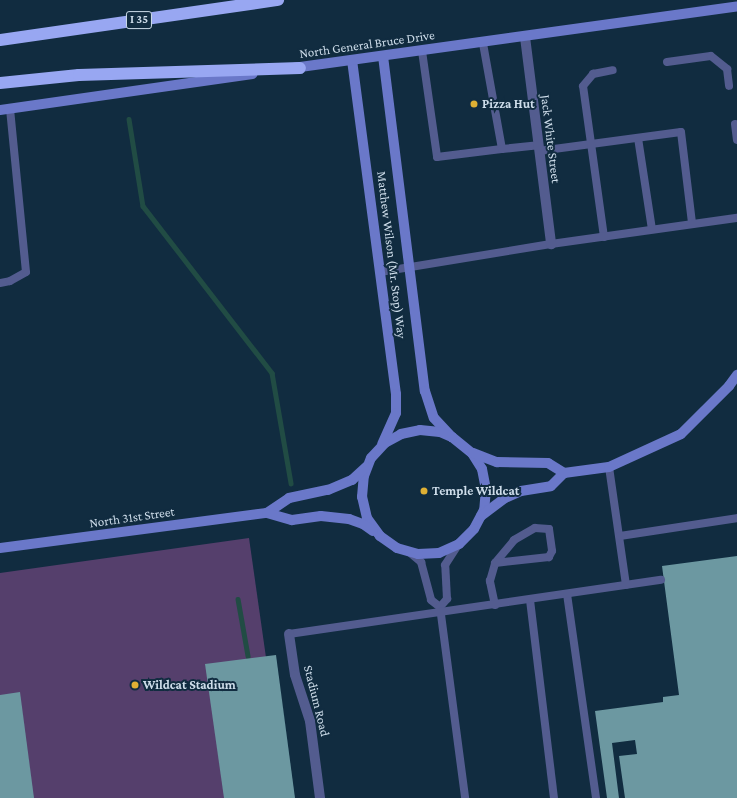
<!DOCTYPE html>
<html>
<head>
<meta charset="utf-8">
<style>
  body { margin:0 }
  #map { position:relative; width:737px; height:798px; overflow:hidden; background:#112c40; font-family:"Crimson Pro",serif }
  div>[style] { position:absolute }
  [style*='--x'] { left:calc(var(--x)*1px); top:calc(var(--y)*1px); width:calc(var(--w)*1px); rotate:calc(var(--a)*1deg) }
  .green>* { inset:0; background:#553f6c }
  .stream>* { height:4.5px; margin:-2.25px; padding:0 2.25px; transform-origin:2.25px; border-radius:2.25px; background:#214c44 }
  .building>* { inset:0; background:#6c98a1 }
  .lane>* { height:8px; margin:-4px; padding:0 4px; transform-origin:4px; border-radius:4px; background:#535c8f }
  .street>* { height:10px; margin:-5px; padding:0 5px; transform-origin:5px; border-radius:5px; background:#535c8f }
  .secondary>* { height:10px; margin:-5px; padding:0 5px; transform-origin:5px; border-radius:5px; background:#6a78c9 }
  .highway>* { height:12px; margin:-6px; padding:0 6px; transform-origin:6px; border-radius:6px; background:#98a7f2 }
  .dots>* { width:11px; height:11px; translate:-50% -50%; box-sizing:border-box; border:2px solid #112c40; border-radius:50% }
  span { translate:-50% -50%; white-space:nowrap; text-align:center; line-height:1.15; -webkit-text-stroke:4px #112c40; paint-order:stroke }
  .shield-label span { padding:1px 3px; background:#112c40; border:1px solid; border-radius:3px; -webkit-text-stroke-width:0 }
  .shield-label { font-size:12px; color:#ceddea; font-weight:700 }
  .street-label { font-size:13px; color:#ceddea }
  .poi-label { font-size:13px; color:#ceddea; font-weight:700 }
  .left { translate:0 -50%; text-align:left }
</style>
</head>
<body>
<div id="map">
  <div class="green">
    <div style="clip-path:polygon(249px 538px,286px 798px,0 798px,0 573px)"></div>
  </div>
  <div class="stream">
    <div style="--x:129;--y:119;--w:88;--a:80.9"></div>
    <div style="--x:143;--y:206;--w:211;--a:52.3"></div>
    <div style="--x:272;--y:373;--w:112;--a:80.2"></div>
    <div style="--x:238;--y:599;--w:58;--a:80"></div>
  </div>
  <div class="building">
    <div style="clip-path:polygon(737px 556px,737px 798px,625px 798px,619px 756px,637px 754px,635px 740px,612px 743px,619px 798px,607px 798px,595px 711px,663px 702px,663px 697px,679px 695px,662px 566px)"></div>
    <div style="clip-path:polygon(276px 655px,295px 798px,224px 798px,205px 664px)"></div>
    <div style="clip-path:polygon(20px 692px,34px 798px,0 798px,0 695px)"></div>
  </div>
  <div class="lane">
    <div style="--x:422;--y:51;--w:107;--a:81.9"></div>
    <div style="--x:437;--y:157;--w:65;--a:-7"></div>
    <div style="--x:502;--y:149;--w:108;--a:-100.2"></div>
    <div style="--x:667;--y:62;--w:44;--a:-7.8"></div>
    <div style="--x:711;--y:56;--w:21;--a:39"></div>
    <div style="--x:727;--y:69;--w:17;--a:83"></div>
    <div style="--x:735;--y:124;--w:16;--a:83"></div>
    <div style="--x:638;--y:138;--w:92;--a:81.3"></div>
    <div style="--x:502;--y:149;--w:36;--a:-6"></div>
    <div style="--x:539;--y:151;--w:143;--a:-7.6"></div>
    <div style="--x:681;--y:132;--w:92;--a:83.1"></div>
    <div style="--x:604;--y:237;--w:152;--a:-97.9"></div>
    <div style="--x:583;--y:86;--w:16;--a:-50"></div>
    <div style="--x:593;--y:74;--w:20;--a:-11"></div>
    <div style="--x:380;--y:272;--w:173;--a:-9.3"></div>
    <div style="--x:551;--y:244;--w:188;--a:-8"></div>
    <div style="--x:0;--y:283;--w:10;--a:-11"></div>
    <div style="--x:10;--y:281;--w:18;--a:-29"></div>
    <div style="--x:26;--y:272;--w:164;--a:-95.6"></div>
    <div style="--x:609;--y:467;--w:119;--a:81.8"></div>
    <div style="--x:620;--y:536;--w:118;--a:-8.7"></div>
    <div style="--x:409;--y:552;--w:16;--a:40"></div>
    <div style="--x:421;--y:562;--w:39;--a:75"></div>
    <div style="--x:431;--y:600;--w:11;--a:38"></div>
    <div style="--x:440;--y:607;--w:193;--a:82.5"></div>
    <div style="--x:567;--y:594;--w:206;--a:81.9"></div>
    <div style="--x:530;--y:600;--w:199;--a:83.1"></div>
    <div style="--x:495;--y:605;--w:25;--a:-102"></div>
    <div style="--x:490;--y:581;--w:19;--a:-74"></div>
    <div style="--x:495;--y:563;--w:30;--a:-50"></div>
    <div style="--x:514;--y:540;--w:24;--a:-30"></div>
    <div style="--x:535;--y:528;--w:14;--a:4"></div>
    <div style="--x:549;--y:529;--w:22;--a:82"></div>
    <div style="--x:552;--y:551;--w:7;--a:117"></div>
    <div style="--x:549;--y:557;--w:54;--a:173.7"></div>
    <div style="--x:440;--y:607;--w:11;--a:-49"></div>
    <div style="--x:447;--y:599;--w:34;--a:-93"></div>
    <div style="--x:445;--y:565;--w:24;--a:-57"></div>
    <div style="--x:289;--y:634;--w:376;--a:-8.3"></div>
  </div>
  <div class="street">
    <div style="--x:525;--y:37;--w:209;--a:82.8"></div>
    <div style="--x:289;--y:634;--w:41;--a:81.7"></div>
    <div style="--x:295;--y:675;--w:48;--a:71.9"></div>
    <div style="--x:310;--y:721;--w:78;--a:82.6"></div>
  </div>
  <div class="secondary">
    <div style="--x:383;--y:56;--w:338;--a:82.9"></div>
    <div style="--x:425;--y:391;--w:28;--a:72"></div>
    <div style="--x:434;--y:418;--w:26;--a:47"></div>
    <div style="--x:452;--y:437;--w:26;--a:39"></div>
    <div style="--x:472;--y:453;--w:19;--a:58"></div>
    <div style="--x:482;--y:469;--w:20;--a:79"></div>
    <div style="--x:486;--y:489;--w:21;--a:95"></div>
    <div style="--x:484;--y:510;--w:21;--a:118"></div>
    <div style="--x:474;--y:529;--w:21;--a:135"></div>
    <div style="--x:459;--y:544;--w:22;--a:156"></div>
    <div style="--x:439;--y:553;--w:21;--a:177"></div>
    <div style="--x:418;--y:554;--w:22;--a:-164"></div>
    <div style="--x:397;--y:548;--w:21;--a:-145"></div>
    <div style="--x:380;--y:536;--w:22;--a:-126"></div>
    <div style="--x:367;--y:518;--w:22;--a:-103"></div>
    <div style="--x:362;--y:497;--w:21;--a:-85"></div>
    <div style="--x:364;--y:476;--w:19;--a:-69"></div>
    <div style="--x:371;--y:458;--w:21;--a:-47"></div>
    <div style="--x:385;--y:443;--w:18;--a:-29"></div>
    <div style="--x:401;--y:434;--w:19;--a:-12"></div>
    <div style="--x:420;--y:430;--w:20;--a:6"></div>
    <div style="--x:440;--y:432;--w:13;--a:23"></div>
    <div style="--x:352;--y:60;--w:337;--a:82.5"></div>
    <div style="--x:396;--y:394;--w:19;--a:90"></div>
    <div style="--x:396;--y:413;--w:34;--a:114"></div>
    <div style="--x:293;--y:68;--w:448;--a:-7.9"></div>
    <div style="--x:0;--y:110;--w:255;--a:-8.1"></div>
    <div style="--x:473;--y:453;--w:26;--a:21"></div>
    <div style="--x:497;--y:462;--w:51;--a:1.1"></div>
    <div style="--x:548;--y:463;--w:19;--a:32"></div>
    <div style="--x:267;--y:513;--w:27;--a:-34"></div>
    <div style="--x:289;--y:498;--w:40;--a:-12"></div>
    <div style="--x:328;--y:490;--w:26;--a:-23"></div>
    <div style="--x:352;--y:480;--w:19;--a:-43"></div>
    <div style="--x:481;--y:516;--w:30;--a:-37"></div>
    <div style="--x:505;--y:498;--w:17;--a:-24"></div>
    <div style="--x:521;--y:491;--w:30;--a:-9"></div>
    <div style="--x:551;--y:486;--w:18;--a:-45"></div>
    <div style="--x:564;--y:473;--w:45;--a:-7.6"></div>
    <div style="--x:609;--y:467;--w:79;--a:-24.6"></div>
    <div style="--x:681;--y:434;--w:68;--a:-45"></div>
    <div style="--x:729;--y:386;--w:14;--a:-54"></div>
    <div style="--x:0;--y:548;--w:269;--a:-7.5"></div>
    <div style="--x:267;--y:513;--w:26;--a:16"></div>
    <div style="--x:292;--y:520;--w:29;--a:-8"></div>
    <div style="--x:321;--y:516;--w:28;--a:6"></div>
    <div style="--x:349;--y:519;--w:15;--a:20"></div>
    <div style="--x:363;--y:524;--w:12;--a:35"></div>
  </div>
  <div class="highway">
    <div style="--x:0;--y:40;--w:281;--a:-8.2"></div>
    <div style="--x:0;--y:83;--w:79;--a:-5.8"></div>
    <div style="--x:79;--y:75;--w:221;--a:-1.8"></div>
  </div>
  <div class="dots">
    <div style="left:474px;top:104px;background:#dfb034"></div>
    <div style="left:424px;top:491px;background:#dfb034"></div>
    <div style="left:135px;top:685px;background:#dfb034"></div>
  </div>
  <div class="shield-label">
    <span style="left:139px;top:20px">I 35</span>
  </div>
  <div class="street-label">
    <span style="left:367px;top:45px;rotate:-8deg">North General Bruce Drive</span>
    <span style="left:550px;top:139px;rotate:83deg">Jack White Street</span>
    <span style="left:391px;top:255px;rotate:83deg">Matthew Wilson (Mr. Stop) Way</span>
    <span style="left:132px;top:518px;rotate:-8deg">North 31st Street</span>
    <span style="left:316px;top:701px;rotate:76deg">Stadium Road</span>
  </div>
  <div class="poi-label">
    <span class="left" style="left:482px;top:104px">Pizza Hut</span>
    <span class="left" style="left:432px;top:491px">Temple Wildcat</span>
    <span class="left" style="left:143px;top:685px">Wildcat Stadium</span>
  </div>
</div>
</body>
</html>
